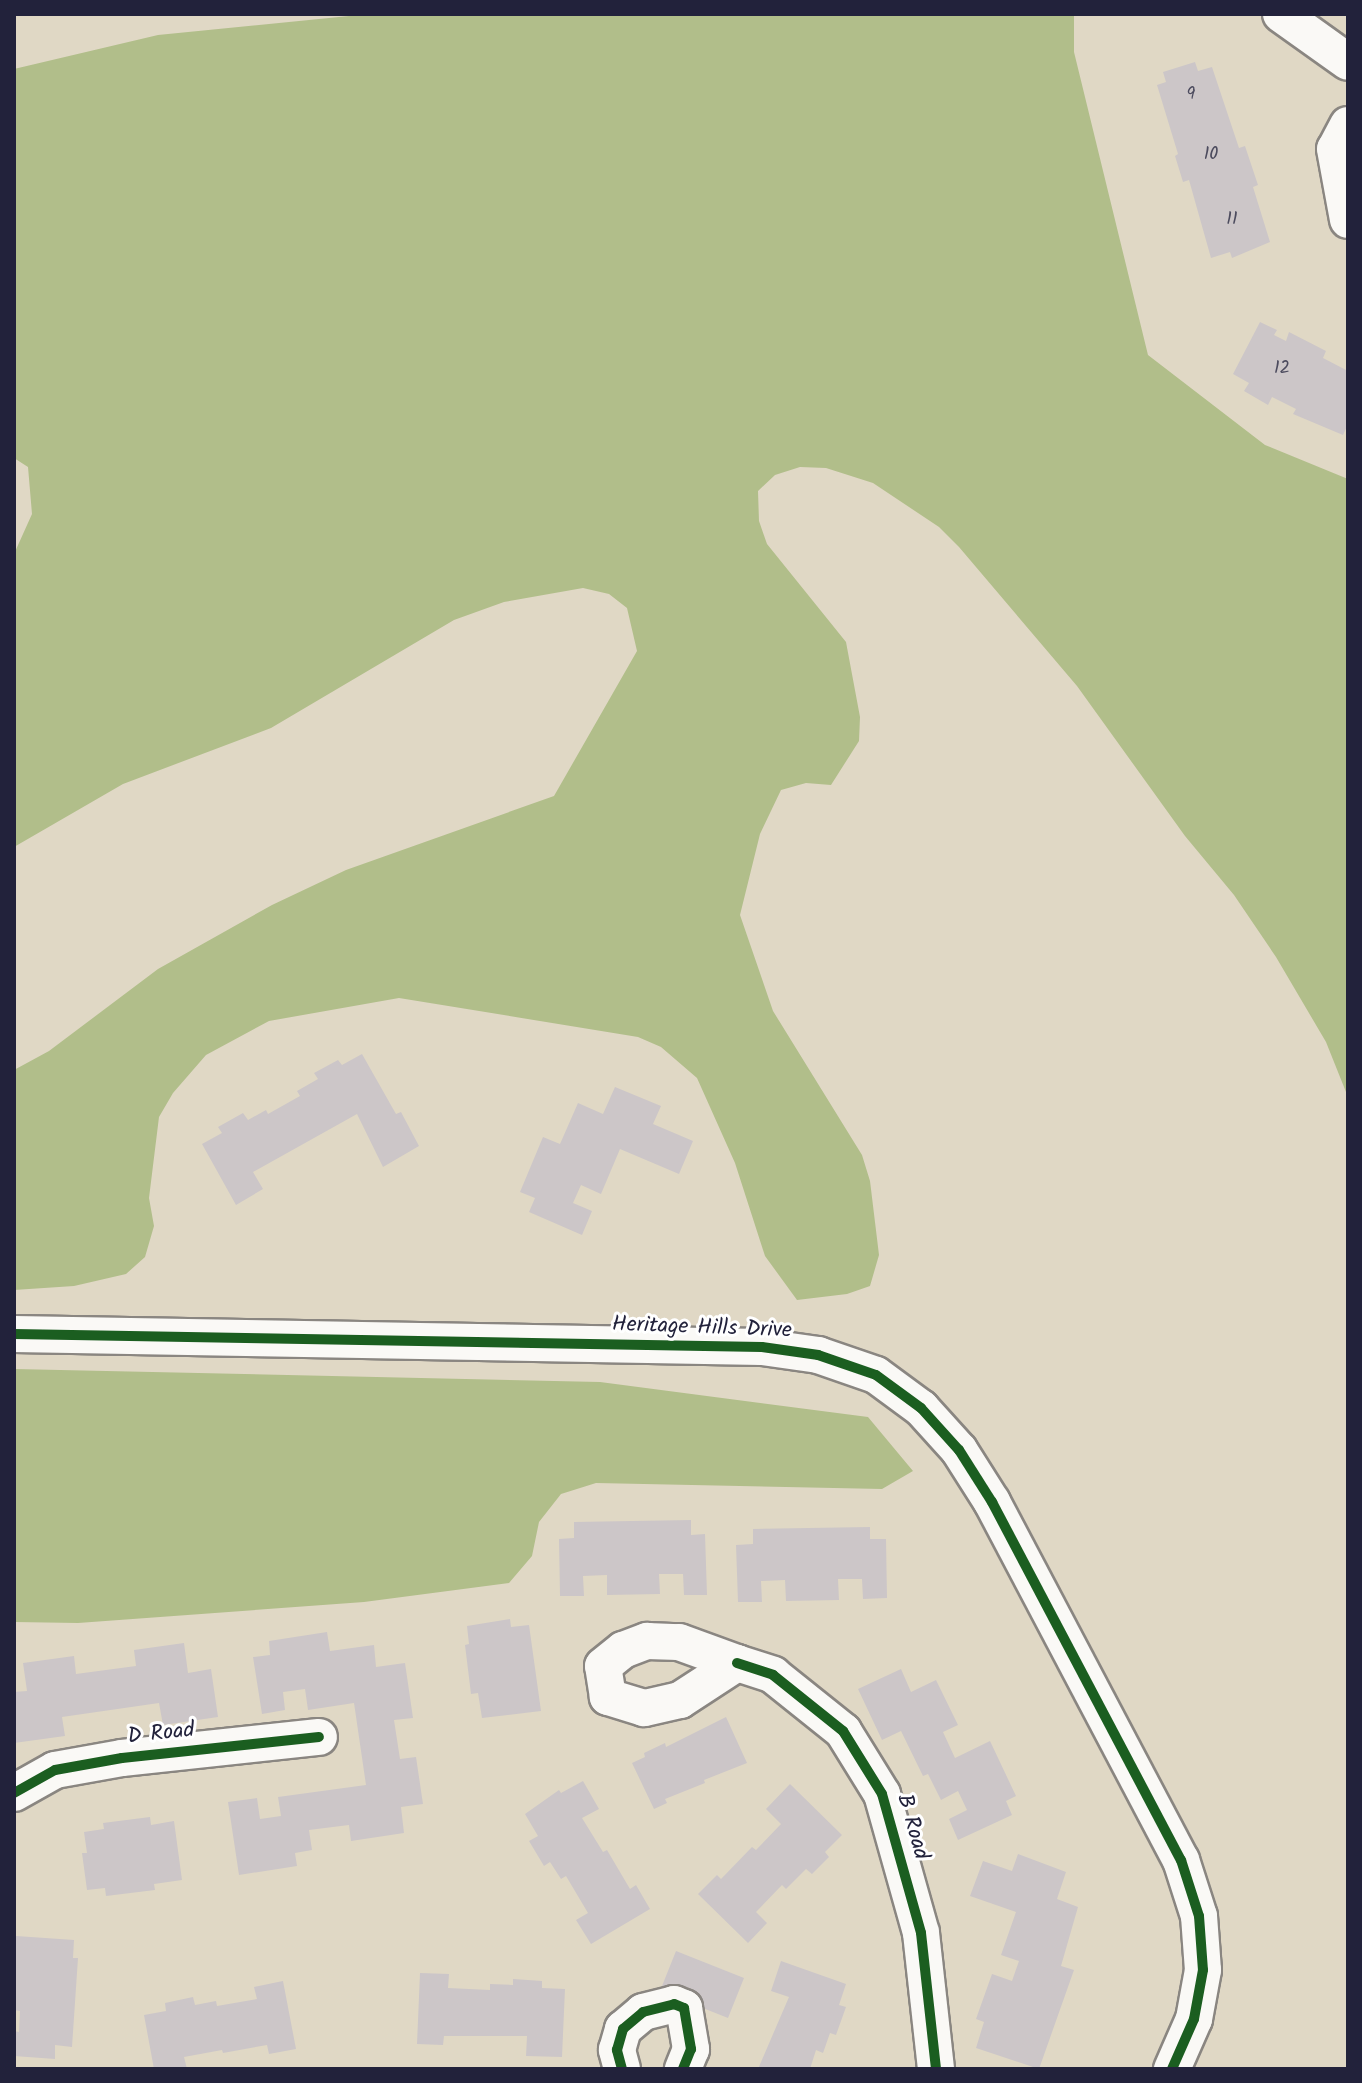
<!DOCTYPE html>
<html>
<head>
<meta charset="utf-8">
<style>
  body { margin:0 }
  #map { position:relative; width:1362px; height:2083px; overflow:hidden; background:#e0d8c5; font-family:Kalam,sans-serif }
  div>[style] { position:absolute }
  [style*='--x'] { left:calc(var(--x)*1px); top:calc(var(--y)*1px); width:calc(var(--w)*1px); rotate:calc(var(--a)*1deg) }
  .forest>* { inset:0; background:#b1be8a }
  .building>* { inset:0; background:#ccc6c8 }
  .roads { filter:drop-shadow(2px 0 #8a8681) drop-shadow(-2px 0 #8a8681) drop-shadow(0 2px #8a8681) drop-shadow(0 -2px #8a8681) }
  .minor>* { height:36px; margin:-18px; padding:0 18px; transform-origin:18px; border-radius:18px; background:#faf9f6 }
  .cycleway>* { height:10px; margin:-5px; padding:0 5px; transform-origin:5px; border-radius:5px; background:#1b5e20 }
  span { translate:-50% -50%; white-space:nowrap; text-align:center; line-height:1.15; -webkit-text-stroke:6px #fff; paint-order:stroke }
  .number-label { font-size:18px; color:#4c4b5e }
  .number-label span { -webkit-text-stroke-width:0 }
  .street-label { font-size:22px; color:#22223b }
  .frame { position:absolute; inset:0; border:16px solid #22223b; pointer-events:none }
</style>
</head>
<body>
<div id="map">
  <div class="forest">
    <div style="clip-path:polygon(369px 14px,1074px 14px,1074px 52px,1148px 355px,1265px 445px,1348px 479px,1348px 1097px,1326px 1042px,1276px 957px,1234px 895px,1185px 836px,1077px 686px,959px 547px,939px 527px,873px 483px,826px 468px,800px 467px,775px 475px,758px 491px,759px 521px,767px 544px,846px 642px,860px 717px,859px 741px,831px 785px,806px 783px,781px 790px,760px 834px,740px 915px,773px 1011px,862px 1155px,870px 1181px,879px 1255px,870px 1286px,847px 1294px,797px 1300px,765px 1256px,735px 1163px,697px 1078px,661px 1047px,638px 1037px,399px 998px,269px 1021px,206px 1055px,173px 1093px,159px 1117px,149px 1198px,154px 1226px,145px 1257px,126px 1274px,74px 1286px,14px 1290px,14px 1070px,49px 1051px,158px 969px,272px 905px,346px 870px,554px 796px,637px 651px,627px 608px,609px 594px,583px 588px,504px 602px,454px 620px,271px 728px,123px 784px,14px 847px,14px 554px,32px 514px,28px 467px,14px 458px,14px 69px,158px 35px)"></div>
    <div style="clip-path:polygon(14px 1369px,600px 1382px,868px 1417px,913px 1471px,882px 1489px,596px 1483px,561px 1494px,539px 1522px,532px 1556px,509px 1583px,364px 1602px,78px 1623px,14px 1622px)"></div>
  </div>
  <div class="building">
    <div style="clip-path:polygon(1195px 62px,1198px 71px,1212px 67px,1239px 148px,1245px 146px,1258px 185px,1253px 187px,1270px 242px,1232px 258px,1230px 252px,1211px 258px,1189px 180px,1183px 182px,1175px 156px,1178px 154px,1157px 85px,1166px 82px,1163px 72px)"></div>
    <div style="clip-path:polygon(1260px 322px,1277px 330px,1274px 335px,1286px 341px,1289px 332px,1326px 351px,1323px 358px,1348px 371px,1348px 424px,1343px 435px,1293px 414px,1296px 409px,1272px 397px,1268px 405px,1244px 391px,1249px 383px,1233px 374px)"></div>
    <div style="clip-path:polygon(362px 1054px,396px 1114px,401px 1112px,419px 1146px,383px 1167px,357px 1114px,253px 1172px,263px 1189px,236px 1205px,202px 1144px,222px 1133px,218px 1127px,243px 1113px,248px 1120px,266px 1110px,268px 1114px,300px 1096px,297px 1091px,318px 1079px,314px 1073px,338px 1060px,342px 1065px)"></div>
    <div style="clip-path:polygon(615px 1087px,661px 1106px,653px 1124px,693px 1141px,679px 1174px,620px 1149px,601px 1194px,581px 1185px,573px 1203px,592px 1211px,582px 1235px,529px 1212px,535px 1198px,520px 1192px,543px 1137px,560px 1144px,578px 1103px,603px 1114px)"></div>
    <div style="clip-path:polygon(691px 1520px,691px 1535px,705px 1534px,707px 1595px,684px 1595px,683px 1574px,659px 1574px,660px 1594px,607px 1595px,607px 1575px,583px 1576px,584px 1596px,560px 1596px,559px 1539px,574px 1538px,574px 1522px)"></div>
    <div style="clip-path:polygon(870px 1527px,870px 1539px,886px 1539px,887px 1598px,863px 1599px,862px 1579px,838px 1579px,839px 1600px,786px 1601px,785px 1580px,761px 1581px,762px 1602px,738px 1602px,736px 1545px,753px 1544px,753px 1529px)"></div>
    <div style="clip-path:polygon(510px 1619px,511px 1627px,529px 1625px,541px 1711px,482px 1718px,478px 1693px,471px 1694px,465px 1645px,469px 1644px,467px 1626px)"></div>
    <div style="clip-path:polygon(327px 1632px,330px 1651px,374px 1645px,376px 1667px,405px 1663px,413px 1718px,394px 1720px,400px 1759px,416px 1757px,423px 1804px,401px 1807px,404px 1833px,351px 1841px,349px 1825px,309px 1830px,312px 1850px,295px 1853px,297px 1866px,239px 1875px,228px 1802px,257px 1798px,260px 1819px,281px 1816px,278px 1797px,366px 1785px,354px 1703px,308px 1710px,305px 1689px,283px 1692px,285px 1710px,262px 1714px,253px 1657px,270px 1655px,269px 1641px)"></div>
    <div style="clip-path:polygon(184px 1643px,188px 1673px,211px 1669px,218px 1717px,163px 1725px,159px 1703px,62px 1717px,65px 1736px,14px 1743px,14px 1692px,27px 1691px,23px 1663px,74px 1656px,76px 1674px,136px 1666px,134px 1650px)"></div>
    <div style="clip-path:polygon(901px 1669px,911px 1692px,936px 1680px,958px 1725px,943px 1732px,955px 1758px,990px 1741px,1016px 1796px,1006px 1801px,1012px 1815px,958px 1840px,949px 1819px,967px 1810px,958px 1791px,941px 1800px,928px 1774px,923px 1776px,901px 1731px,882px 1740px,858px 1689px)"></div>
    <div style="clip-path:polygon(726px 1717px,747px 1763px,704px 1780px,705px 1783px,665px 1799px,667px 1803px,654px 1809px,632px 1763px,645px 1757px,644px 1753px,665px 1743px,666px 1747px)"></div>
    <div style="clip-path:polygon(583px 1781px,599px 1809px,582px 1818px,603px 1852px,607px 1850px,630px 1889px,636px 1885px,650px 1909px,591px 1944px,576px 1920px,588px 1913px,566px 1876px,561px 1879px,550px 1862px,544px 1866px,529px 1841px,538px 1836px,525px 1814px,559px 1790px,561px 1793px)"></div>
    <div style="clip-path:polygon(790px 1784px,842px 1835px,825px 1852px,829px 1857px,812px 1874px,806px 1869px,786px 1889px,782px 1885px,756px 1912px,767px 1923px,748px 1943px,698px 1894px,717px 1875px,721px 1879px,752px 1847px,756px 1850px,781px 1824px,766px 1809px)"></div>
    <div style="clip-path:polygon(150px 1817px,151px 1825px,174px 1821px,182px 1880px,154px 1884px,155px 1890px,106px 1896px,105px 1888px,87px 1890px,82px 1853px,87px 1853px,84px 1832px,104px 1829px,103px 1823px)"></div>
    <div style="clip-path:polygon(1018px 1854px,1066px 1872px,1057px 1899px,1078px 1907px,1061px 1966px,1074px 1970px,1039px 2069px,976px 2048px,984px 2022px,976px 2019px,992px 1974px,1012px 1981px,1019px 1961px,1001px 1955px,1016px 1912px,970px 1896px,983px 1861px,1012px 1871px)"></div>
    <div style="clip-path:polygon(16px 1936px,74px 1940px,73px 1958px,78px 1958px,72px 2047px,55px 2045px,55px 2059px,14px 2056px,14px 2031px,19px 2032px,20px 2011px,14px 2010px)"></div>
    <div style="clip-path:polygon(676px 1951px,744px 1978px,728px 2018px,660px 1991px)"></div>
    <div style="clip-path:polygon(781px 1961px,846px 1984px,839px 2005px,846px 2007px,836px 2035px,830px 2033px,823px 2053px,816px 2050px,810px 2069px,758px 2069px,789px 1997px,771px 1991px)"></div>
    <div style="clip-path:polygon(420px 1973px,449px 1974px,448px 1988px,490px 1990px,490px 1984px,513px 1985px,513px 1979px,542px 1981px,542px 1988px,565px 1989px,562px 2057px,526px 2056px,527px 2036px,444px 2036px,443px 2045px,417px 2044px)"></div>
    <div style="clip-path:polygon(283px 1981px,296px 2049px,269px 2054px,267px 2045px,223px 2053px,222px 2050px,184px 2057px,187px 2069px,154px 2069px,144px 2015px,166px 2011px,165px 2003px,193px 1997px,195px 2005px,216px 2001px,217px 2006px,257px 1999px,254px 1987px)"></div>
  </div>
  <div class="roads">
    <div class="minor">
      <div style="--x:1281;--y:14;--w:82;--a:35.6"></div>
      <div style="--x:1348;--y:125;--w:27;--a:118"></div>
      <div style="--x:1335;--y:149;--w:72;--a:79.6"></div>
      <div style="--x:14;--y:1334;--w:748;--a:1"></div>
      <div style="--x:762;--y:1347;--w:57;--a:8.1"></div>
      <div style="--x:818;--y:1355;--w:61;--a:19"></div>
      <div style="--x:876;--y:1375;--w:56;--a:36.3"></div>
      <div style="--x:921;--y:1408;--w:57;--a:47.9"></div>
      <div style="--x:959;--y:1450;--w:62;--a:57.6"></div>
      <div style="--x:992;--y:1502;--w:405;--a:62.2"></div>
      <div style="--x:1181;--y:1860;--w:59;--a:72.2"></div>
      <div style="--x:1199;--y:1916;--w:54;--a:85.8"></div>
      <div style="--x:1203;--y:1970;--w:50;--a:100.4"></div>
      <div style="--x:1194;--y:2019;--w:55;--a:113.7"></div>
      <div style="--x:647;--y:1641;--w:32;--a:2"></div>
      <div style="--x:679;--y:1642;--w:62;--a:19.9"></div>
      <div style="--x:737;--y:1663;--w:68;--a:147"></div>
      <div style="--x:680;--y:1700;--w:37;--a:167"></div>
      <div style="--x:644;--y:1708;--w:38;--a:-163"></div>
      <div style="--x:608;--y:1697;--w:31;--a:-99"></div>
      <div style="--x:603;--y:1666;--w:26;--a:-39"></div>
      <div style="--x:623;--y:1650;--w:26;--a:-21"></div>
      <div style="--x:737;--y:1663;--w:38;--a:18"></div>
      <div style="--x:773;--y:1675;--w:90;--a:38.7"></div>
      <div style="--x:843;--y:1731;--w:74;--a:58.2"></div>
      <div style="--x:882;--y:1794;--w:144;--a:74.3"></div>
      <div style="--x:921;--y:1933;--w:137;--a:83.7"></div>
      <div style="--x:14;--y:1793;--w:47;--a:-29.3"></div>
      <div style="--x:55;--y:1770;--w:68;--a:-10.2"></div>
      <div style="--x:122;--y:1758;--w:198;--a:-6.1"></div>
      <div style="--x:622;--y:2069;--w:20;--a:-105"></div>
      <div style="--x:617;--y:2050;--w:22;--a:-74"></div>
      <div style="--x:623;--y:2029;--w:26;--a:-40"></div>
      <div style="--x:643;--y:2012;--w:32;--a:-14"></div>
      <div style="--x:674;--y:2004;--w:11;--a:22"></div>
      <div style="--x:684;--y:2008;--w:42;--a:80.3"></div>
      <div style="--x:691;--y:2049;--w:22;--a:112"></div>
    </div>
  </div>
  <div class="cycleway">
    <div style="--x:14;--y:1334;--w:748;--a:1"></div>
    <div style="--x:762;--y:1347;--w:57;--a:8.1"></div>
    <div style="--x:818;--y:1355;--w:61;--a:19"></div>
    <div style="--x:876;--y:1375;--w:56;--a:36.3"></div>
    <div style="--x:921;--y:1408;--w:57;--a:47.9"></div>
    <div style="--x:959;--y:1450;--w:62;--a:57.6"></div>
    <div style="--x:992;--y:1502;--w:405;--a:62.2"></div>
    <div style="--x:1181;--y:1860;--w:59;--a:72.2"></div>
    <div style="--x:1199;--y:1916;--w:54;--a:85.8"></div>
    <div style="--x:1203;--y:1970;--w:50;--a:100.4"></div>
    <div style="--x:1194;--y:2019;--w:55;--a:113.7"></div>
    <div style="--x:737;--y:1663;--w:38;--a:18"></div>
    <div style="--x:773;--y:1675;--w:90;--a:38.7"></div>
    <div style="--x:843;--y:1731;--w:74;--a:58.2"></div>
    <div style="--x:882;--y:1794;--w:144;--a:74.3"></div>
    <div style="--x:921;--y:1933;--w:137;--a:83.7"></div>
    <div style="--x:14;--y:1793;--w:47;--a:-29.3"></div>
    <div style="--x:55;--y:1770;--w:68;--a:-10.2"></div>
    <div style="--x:122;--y:1758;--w:198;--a:-6.1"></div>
    <div style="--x:622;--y:2069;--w:20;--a:-105"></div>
    <div style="--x:617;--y:2050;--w:22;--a:-74"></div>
    <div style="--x:623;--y:2029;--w:26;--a:-40"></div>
    <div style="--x:643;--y:2012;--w:32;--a:-14"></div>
    <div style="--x:674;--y:2004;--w:11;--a:22"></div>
    <div style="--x:684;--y:2008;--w:42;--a:80.3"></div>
    <div style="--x:691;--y:2049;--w:22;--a:112"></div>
  </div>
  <div class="number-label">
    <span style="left:1191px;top:95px">9</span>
    <span style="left:1211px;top:155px">10</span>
    <span style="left:1232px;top:220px">11</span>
    <span style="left:1282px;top:369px">12</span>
  </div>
  <div class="street-label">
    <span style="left:702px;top:1328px;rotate:2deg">Heritage Hills Drive</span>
    <span style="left:161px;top:1734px;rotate:-6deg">D Road</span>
    <span style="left:912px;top:1827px;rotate:74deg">B Road</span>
  </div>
  <div class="frame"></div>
</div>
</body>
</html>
